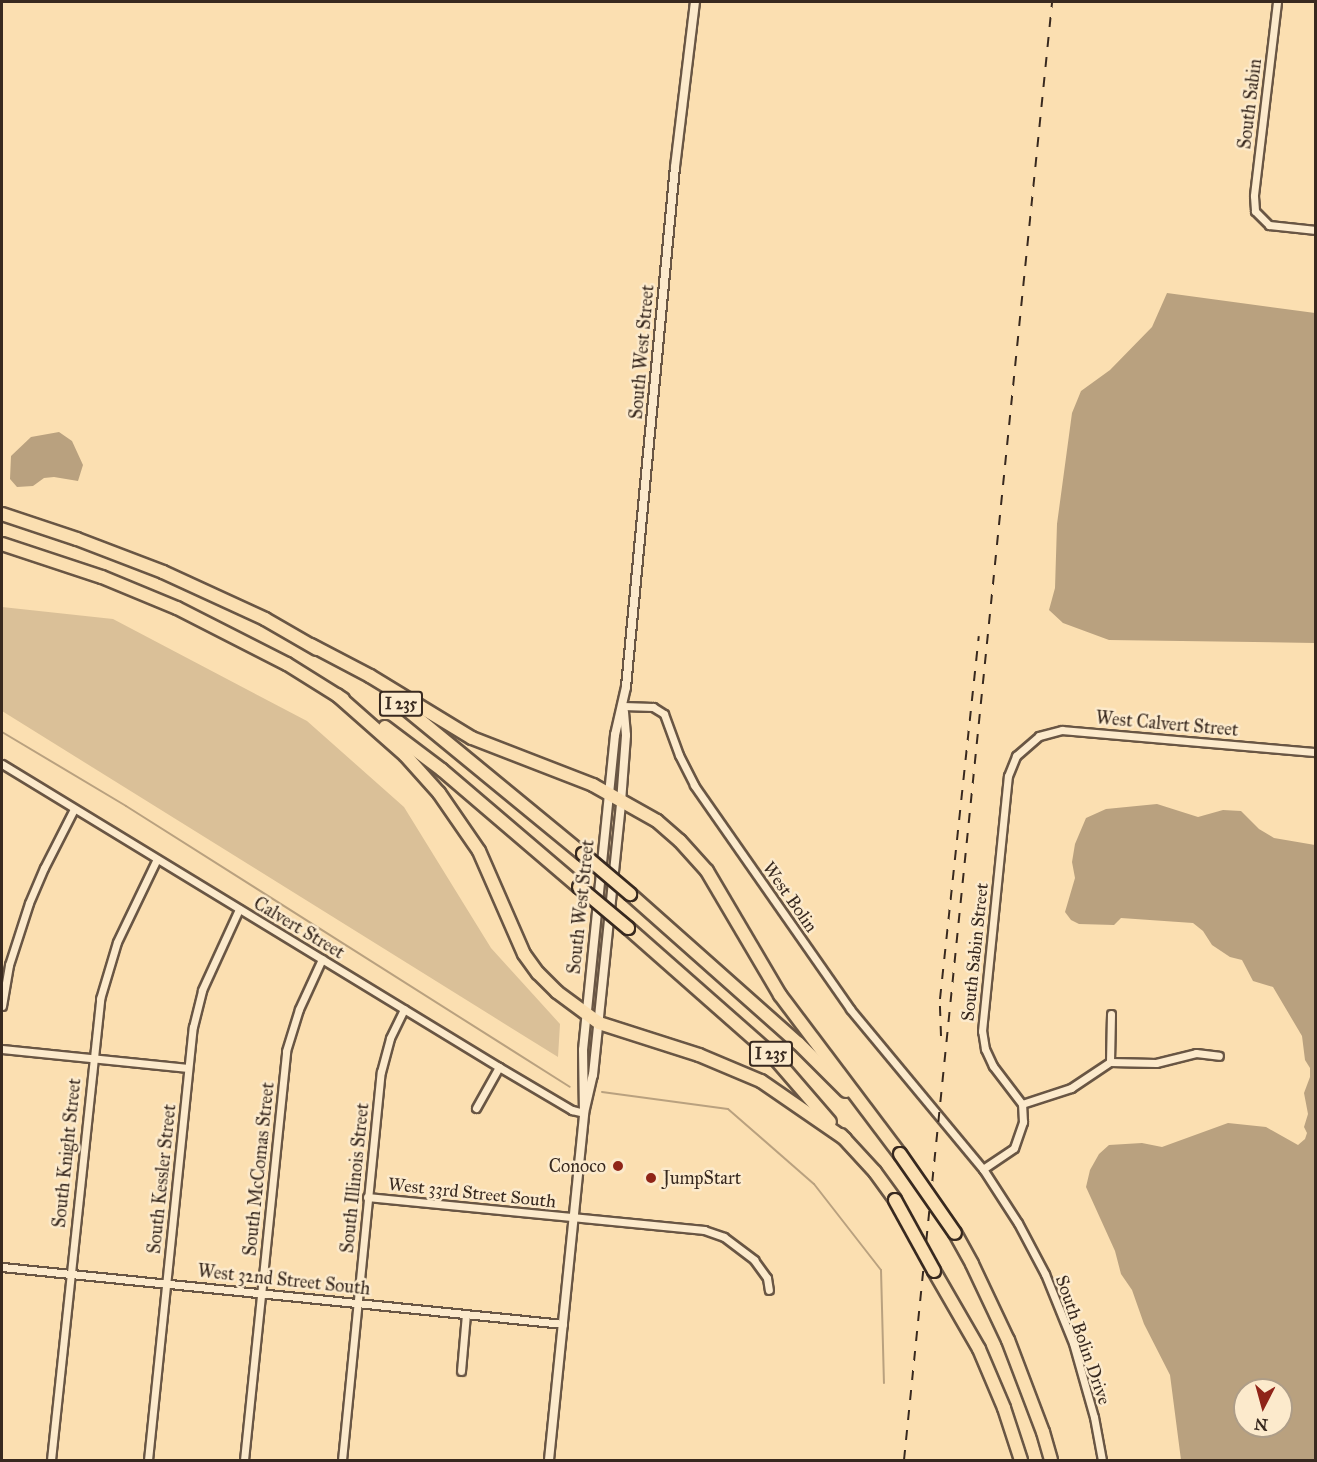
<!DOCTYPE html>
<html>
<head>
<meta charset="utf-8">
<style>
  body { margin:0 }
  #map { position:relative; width:1317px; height:1462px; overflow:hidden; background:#fbdfb1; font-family:"IM FELL Great Primer",serif }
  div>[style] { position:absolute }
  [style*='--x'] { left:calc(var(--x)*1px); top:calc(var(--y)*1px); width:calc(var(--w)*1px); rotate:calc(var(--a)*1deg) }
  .green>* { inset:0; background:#dac098 }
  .water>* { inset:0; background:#b9a17f }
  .stream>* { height:2px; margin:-1px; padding:0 1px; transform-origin:1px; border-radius:1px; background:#b9a17f }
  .roads { filter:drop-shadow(2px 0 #695644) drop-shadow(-2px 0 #695644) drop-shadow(0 2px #695644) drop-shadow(0 -2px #695644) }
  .minor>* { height:7px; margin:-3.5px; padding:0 3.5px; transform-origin:3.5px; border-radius:3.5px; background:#fceacc }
  .tertiary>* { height:8px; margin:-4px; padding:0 4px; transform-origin:4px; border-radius:4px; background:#fceacc }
  .motorway>* { height:12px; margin:-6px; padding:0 6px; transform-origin:6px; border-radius:6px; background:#fbdfb1 }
  .rail>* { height:2px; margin-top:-1px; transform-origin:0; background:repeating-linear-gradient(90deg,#38291f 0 10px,transparent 0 20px) }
  .bridges { filter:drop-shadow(2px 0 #38291f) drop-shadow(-2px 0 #38291f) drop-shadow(0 2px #38291f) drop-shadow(0 -2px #38291f) }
  .motorway-bridge>* { height:12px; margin:-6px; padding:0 6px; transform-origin:6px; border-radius:6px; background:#fbdfb1 }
  .dots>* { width:16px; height:16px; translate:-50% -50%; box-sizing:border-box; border:3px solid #fceacc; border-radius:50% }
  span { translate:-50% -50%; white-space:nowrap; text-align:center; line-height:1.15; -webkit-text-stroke:5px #fceacc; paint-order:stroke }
  .shield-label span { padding:2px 4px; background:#fceacc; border:2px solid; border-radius:4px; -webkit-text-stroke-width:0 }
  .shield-label { font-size:16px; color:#38291f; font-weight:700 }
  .street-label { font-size:18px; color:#38291f }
  .poi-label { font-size:18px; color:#38291f }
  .right { translate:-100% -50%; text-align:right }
  .left { translate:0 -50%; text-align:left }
  .frame { position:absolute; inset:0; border:3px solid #38291f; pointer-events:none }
  .north { position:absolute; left:1233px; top:1378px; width:60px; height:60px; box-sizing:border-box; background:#fceacc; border:2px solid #ae9d87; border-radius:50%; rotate:186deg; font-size:16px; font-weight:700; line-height:24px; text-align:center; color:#38291f }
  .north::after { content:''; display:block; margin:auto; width:21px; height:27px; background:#8f2418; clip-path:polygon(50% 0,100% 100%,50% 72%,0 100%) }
</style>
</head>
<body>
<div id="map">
  <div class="green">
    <div style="clip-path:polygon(2px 607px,113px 619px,307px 721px,404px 807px,491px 948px,560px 1024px,558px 1057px,2px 711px)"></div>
  </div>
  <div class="water">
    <div style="clip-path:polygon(1167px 293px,1315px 313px,1315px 643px,1109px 640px,1063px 623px,1049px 610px,1055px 588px,1057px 524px,1072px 413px,1081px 391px,1110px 370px,1152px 327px)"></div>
    <div style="clip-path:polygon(59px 432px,72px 441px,83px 465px,78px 481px,54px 477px,44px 478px,33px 486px,17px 487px,10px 479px,11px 456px,31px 437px)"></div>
    <div style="clip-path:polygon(evenodd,1157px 804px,1198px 817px,1223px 810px,1241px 811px,1259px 829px,1274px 838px,1315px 845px,1315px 1460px,1181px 1460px,1170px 1375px,1144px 1324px,1132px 1290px,1121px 1274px,1115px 1251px,1086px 1187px,1090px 1170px,1099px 1154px,1109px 1145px,1142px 1143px,1162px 1147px,1228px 1123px,1266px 1127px,1298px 1145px,1305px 1139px,1307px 1133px,1304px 1127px,1308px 1114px,1304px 1093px,1310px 1077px,1310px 1068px,1305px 1060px,1302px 1036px,1273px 987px,1253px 981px,1242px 960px,1230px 957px,1212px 945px,1203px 931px,1193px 923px,1121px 918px,1114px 925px,1079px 924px,1071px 920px,1065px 912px,1075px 878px,1072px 862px,1075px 844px,1086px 818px,1106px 809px,1157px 804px,1245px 1390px,1281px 1390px,1281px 1426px,1245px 1426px,1245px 1390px)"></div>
  </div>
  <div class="stream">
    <div style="--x:2;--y:732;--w:144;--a:30.8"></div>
    <div style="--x:126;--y:806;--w:525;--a:32.33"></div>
    <div style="--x:602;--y:1092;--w:127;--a:7.7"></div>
    <div style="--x:728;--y:1109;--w:114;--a:41.1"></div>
    <div style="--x:814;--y:1184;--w:109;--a:52.1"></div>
    <div style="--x:881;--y:1270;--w:113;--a:88.5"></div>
  </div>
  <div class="roads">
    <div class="minor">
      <div style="--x:1277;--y:2;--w:195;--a:96.8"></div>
      <div style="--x:1254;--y:196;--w:15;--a:86"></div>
      <div style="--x:1255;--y:211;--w:20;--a:45"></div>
      <div style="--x:1269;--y:225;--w:47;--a:6.1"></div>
      <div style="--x:623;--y:706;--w:30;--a:2"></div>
      <div style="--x:653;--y:707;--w:13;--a:32"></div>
      <div style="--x:664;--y:714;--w:44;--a:69.9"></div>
      <div style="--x:679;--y:755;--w:34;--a:63"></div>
      <div style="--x:694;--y:785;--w:273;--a:55.1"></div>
      <div style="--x:850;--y:1009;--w:208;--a:50.3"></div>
      <div style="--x:983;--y:1169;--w:64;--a:57.1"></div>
      <div style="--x:1018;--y:1223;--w:58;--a:62.1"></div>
      <div style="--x:1045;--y:1274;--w:74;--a:67.9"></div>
      <div style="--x:1073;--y:1343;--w:77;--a:74.2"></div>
      <div style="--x:1094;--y:1417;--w:44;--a:79.5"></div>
      <div style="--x:2;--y:764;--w:582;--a:31.37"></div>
      <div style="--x:499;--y:1067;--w:85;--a:30.5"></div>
      <div style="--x:572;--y:1110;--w:12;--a:14"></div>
      <div style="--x:2;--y:1006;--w:42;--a:-80.3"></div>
      <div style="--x:9;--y:965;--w:65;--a:-72.1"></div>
      <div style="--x:29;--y:903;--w:38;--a:-67"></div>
      <div style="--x:44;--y:868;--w:66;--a:-63"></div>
      <div style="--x:2;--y:1049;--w:187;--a:5.8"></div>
      <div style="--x:1110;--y:1062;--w:48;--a:-88.8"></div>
      <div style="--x:1022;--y:1104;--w:52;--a:-18.1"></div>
      <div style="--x:1071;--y:1088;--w:47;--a:-33.7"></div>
      <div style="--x:1110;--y:1062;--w:46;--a:1.2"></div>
      <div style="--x:1156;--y:1063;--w:41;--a:-14"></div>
      <div style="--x:1196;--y:1053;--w:23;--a:7"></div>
      <div style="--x:476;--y:1108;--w:47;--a:-60.7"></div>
      <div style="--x:983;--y:1169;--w:37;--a:-34"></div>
      <div style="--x:1014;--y:1148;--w:28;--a:-71"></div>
      <div style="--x:1023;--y:1122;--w:18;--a:-93"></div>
      <div style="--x:1022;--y:1104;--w:48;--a:-127.3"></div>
      <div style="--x:993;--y:1066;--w:19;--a:-115"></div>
      <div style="--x:985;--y:1049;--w:18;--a:-99"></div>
      <div style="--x:982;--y:1031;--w:256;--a:-84.2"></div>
      <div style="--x:1008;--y:776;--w:22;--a:-68"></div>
      <div style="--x:1016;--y:756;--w:30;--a:-41"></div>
      <div style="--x:1039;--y:736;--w:24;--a:-15"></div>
      <div style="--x:1062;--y:730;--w:255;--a:5"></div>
      <div style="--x:367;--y:1197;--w:339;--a:5.6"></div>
      <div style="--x:704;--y:1230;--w:21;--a:19"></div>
      <div style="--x:724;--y:1237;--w:38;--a:37"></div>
      <div style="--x:754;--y:1260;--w:22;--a:54"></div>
      <div style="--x:767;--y:1278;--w:12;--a:81"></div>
      <div style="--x:2;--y:1267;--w:564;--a:5.8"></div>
      <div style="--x:461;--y:1371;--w:57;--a:-85"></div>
      <div style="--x:51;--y:1460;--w:464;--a:-83.9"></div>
      <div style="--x:100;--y:999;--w:59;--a:-73.4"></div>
      <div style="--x:117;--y:942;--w:92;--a:-64.3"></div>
      <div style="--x:148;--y:1460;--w:435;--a:-84.1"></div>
      <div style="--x:193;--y:1027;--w:38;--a:-76"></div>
      <div style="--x:202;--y:990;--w:89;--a:-65.4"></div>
      <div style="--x:244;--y:1460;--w:411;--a:-84.1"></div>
      <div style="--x:286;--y:1051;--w:44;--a:-72.8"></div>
      <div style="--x:299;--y:1009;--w:55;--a:-65.3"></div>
      <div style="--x:342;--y:1460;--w:390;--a:-84.3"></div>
      <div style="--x:381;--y:1072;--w:35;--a:-75"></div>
      <div style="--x:390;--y:1038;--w:32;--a:-64"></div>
    </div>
    <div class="tertiary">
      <div style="--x:584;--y:1113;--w:63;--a:-90.9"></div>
      <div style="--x:583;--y:1050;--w:317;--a:-84.2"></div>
      <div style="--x:615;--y:735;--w:49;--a:-77.1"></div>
      <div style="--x:626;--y:687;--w:522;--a:-84.62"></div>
      <div style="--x:675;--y:167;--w:166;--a:-83.1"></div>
      <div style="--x:549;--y:1460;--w:349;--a:-84.2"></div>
      <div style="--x:584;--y:1113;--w:39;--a:-77"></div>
      <div style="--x:593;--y:1075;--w:274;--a:-84.1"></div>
      <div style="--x:621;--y:802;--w:67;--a:-85.7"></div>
      <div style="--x:626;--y:735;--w:23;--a:-95"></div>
    </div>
    <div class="motorway">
      <div style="--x:2;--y:514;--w:79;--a:18.4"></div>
      <div style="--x:77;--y:539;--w:92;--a:21"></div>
      <div style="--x:163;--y:572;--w:112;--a:24.7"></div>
      <div style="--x:265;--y:619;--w:60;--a:30"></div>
      <div style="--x:2;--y:544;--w:105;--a:18.3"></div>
      <div style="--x:102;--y:577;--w:81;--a:22.5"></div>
      <div style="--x:177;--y:608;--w:123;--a:27"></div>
      <div style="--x:287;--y:664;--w:66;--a:32"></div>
      <div style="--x:311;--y:645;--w:67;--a:27.7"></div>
      <div style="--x:370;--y:676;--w:119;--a:31.3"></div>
      <div style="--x:472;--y:738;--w:130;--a:21.2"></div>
      <div style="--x:593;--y:785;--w:73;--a:29.4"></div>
      <div style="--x:657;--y:821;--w:30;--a:41"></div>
      <div style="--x:680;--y:841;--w:40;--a:48"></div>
      <div style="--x:707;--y:871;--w:144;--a:59.5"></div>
      <div style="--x:780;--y:995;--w:199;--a:53"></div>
      <div style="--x:337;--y:695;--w:91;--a:41.4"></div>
      <div style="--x:405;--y:755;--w:51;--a:48.2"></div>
      <div style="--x:439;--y:793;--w:70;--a:55.4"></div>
      <div style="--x:479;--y:851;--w:112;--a:66.4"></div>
      <div style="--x:524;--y:954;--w:24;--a:54"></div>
      <div style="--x:538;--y:973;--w:27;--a:45"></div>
      <div style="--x:557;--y:992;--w:52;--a:36.4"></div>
      <div style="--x:599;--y:1023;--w:105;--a:17.7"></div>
      <div style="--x:699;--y:1055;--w:67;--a:22.8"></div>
      <div style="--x:761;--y:1081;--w:102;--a:34.6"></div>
      <div style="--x:399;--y:703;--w:238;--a:39.4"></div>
      <div style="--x:385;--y:727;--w:71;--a:37"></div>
      <div style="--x:442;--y:770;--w:180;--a:40.5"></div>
      <div style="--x:630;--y:894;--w:225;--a:41.6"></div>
      <div style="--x:798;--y:1043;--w:68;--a:45"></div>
      <div style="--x:628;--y:928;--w:193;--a:41.4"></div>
      <div style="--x:773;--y:1056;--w:87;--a:49.2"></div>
      <div style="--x:841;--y:1135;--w:50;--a:47.4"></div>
      <div style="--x:875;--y:1172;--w:34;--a:54"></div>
      <div style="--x:955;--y:1233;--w:35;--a:61"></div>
      <div style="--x:972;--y:1264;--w:84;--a:64.7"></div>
      <div style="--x:1008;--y:1340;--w:98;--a:69.2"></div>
      <div style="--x:1043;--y:1432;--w:29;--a:74"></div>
      <div style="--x:934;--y:1271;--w:90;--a:60"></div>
      <div style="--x:979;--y:1349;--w:64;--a:67"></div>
      <div style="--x:1004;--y:1408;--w:55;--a:71.9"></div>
    </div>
  </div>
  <div class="rail">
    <div style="--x:941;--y:1036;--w:37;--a:-92"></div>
    <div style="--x:940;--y:999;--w:365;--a:-83.9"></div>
    <div style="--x:904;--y:1460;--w:1465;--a:-84.2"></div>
  </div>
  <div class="bridges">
    <div class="motorway-bridge">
      <div style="--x:583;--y:854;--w:62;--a:40.4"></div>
      <div style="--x:579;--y:887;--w:64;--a:39.9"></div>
      <div style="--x:900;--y:1154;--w:96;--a:55.2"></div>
      <div style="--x:895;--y:1200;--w:81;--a:61.2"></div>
    </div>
  </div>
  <div class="dots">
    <div style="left:618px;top:1166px;background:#8f2418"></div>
    <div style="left:651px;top:1178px;background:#8f2418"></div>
  </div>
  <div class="shield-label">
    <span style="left:401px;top:704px">I 235</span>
    <span style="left:771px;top:1054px">I 235</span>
  </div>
  <div class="street-label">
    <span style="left:1250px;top:104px;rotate:-83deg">South Sabin</span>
    <span style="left:642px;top:352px;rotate:-85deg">South West Street</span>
    <span style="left:1167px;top:724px;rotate:5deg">West Calvert Street</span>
    <span style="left:790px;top:897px;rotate:55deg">West Bolin</span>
    <span style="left:581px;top:907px;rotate:-84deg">South West Street</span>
    <span style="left:299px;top:928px;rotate:31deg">Calvert Street</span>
    <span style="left:975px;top:952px;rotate:-84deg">South Sabin Street</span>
    <span style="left:67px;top:1153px;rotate:-84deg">South Knight Street</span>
    <span style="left:259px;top:1169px;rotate:-84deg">South McComas Street</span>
    <span style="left:355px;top:1178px;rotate:-84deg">South Illinois Street</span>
    <span style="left:162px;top:1179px;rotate:-84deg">South Kessler Street</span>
    <span style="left:472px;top:1193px;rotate:6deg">West 33rd Street South</span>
    <span style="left:284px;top:1280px;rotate:6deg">West 32nd Street South</span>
    <span style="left:1083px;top:1340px;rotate:71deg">South Bolin Drive</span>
  </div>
  <div class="poi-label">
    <span class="right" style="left:606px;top:1166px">Conoco</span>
    <span class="left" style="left:663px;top:1178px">JumpStart</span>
  </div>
  <div class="frame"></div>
  <div class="north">N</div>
</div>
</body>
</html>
